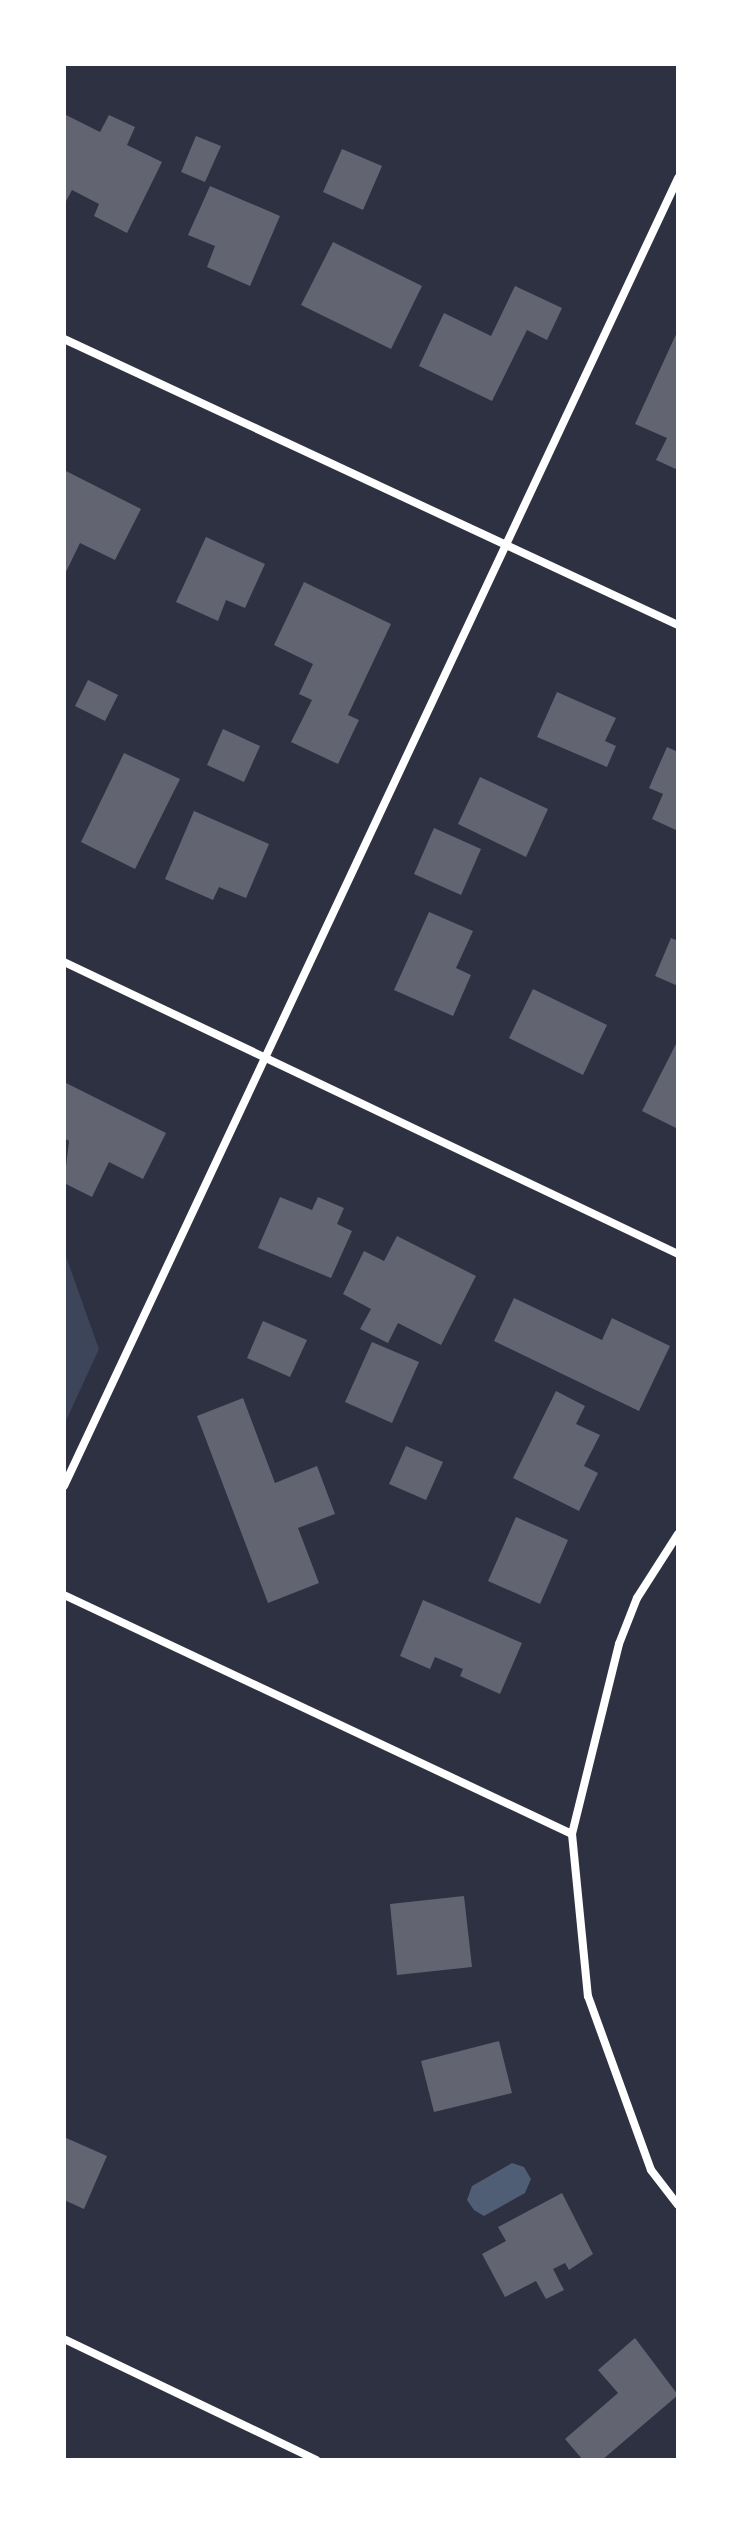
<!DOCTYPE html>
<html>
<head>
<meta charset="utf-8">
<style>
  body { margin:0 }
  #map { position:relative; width:742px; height:2524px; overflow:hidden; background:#2d3142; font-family:Mulish,sans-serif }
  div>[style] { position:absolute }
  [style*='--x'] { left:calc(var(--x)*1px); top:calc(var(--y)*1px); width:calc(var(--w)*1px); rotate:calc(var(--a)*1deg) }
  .green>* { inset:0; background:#3c4559 }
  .water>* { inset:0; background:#4f5d75 }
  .building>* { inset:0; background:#626471 }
  .minor>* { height:8px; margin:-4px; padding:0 4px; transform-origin:4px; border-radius:4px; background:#fff }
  span { translate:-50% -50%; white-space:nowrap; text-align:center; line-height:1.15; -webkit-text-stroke:8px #fff; paint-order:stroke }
  .frame { position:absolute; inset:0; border:66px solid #fff; pointer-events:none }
</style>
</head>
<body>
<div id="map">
  <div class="green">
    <div style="clip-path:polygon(64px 1251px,99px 1349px,64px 1425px)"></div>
  </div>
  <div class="water">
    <div style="clip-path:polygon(512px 2163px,524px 2167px,531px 2179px,525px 2193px,484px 2216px,474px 2210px,467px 2200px,472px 2186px)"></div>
  </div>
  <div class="building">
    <div style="clip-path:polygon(64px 114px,100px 132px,109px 115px,135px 127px,127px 145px,162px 162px,127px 233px,94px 216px,99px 204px,72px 190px,64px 205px)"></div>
    <div style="clip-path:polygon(196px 136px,221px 146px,205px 182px,181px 172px)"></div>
    <div style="clip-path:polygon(342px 149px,382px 166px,363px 210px,323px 192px)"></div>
    <div style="clip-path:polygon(210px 186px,280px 216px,250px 286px,207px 267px,215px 246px,188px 235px)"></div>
    <div style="clip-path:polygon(333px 242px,422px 286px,391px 349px,301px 305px)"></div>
    <div style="clip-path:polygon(515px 286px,562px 308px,547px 340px,527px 330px,492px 401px,419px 366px,444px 313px,491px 336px)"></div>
    <div style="clip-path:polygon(678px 330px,678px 470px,656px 460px,667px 438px,635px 424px)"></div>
    <div style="clip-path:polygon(66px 471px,141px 509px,115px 560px,80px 543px,64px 576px)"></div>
    <div style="clip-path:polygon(206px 537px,265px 564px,245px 608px,226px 600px,218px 621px,176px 602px)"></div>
    <div style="clip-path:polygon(304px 582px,391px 624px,348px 715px,359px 720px,338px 764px,291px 742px,312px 700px,299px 694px,313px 664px,274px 645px)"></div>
    <div style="clip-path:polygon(88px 680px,118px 695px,105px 721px,75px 706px)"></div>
    <div style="clip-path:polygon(557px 692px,616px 718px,605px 741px,616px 746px,607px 767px,537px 737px)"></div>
    <div style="clip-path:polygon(223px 729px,260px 746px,244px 782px,207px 765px)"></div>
    <div style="clip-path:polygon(667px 747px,678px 752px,678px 831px,652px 819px,663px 794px,649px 788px)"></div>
    <div style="clip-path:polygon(124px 753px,180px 779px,135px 869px,81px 842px)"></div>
    <div style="clip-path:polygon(480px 777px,548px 809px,526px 857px,458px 824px)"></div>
    <div style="clip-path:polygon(194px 811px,269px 844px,246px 898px,219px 887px,213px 900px,165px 879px)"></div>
    <div style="clip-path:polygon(434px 828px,481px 849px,461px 895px,414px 874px)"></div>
    <div style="clip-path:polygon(429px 912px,473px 931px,456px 968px,471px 975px,453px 1016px,394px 990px)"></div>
    <div style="clip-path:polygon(671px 938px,678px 941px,678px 986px,655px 976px)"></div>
    <div style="clip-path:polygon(533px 989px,607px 1025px,583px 1075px,509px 1038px)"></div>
    <div style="clip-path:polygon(678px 1040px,678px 1129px,642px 1111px)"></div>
    <div style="clip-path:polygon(64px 1082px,166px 1133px,143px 1179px,109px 1162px,92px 1197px,64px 1183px,69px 1141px,64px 1138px)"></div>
    <div style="clip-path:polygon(280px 1197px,312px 1210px,318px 1197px,344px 1208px,337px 1224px,352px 1231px,331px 1278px,258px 1248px)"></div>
    <div style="clip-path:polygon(397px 1236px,476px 1276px,441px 1345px,398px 1323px,388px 1343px,360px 1329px,371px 1309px,343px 1294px,364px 1251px,384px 1261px)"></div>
    <div style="clip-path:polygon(514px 1298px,602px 1340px,612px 1318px,670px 1346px,639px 1411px,494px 1341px)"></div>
    <div style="clip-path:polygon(263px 1321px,307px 1340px,290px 1377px,247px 1358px)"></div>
    <div style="clip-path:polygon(372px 1342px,419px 1362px,392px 1423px,345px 1402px)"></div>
    <div style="clip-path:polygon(556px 1391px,585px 1406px,576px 1424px,600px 1435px,584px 1466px,598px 1473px,579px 1511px,513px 1478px)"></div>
    <div style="clip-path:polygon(243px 1398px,275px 1483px,317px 1466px,335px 1514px,298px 1528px,319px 1583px,268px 1603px,197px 1416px)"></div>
    <div style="clip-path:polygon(406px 1446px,443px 1462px,426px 1500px,389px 1484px)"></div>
    <div style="clip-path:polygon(516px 1517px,568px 1540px,540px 1604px,488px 1581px)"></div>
    <div style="clip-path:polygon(423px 1600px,522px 1643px,500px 1694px,460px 1676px,463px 1669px,435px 1657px,430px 1669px,400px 1656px)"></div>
    <div style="clip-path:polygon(464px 1896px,472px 1967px,397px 1975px,390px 1904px)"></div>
    <div style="clip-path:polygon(499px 2041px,512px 2093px,434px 2112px,421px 2061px)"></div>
    <div style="clip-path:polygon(64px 2137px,107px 2156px,84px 2209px,64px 2200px)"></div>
    <div style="clip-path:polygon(562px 2193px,593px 2254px,569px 2270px,565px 2263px,553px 2269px,564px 2290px,546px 2299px,536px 2281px,505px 2297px,482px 2254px,506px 2241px,498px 2227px)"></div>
    <div style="clip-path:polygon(635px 2338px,678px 2395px,602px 2460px,583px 2460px,565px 2439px,618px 2393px,598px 2370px)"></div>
  </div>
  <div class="minor">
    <div style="--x:64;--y:339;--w:677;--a:24.98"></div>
    <div style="--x:64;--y:962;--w:680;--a:25.43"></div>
    <div style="--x:64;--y:1486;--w:1445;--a:-64.85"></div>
    <div style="--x:678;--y:1534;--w:76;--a:122.6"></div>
    <div style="--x:637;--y:1598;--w:49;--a:111.4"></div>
    <div style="--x:619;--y:1644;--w:196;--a:103.9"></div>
    <div style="--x:572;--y:1834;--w:163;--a:84.4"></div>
    <div style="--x:588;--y:1996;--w:185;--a:70.1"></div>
    <div style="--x:651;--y:2170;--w:44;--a:52.4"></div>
    <div style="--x:64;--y:1595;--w:561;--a:25.2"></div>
    <div style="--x:64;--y:2339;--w:280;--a:25.6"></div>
  </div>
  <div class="frame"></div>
</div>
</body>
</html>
